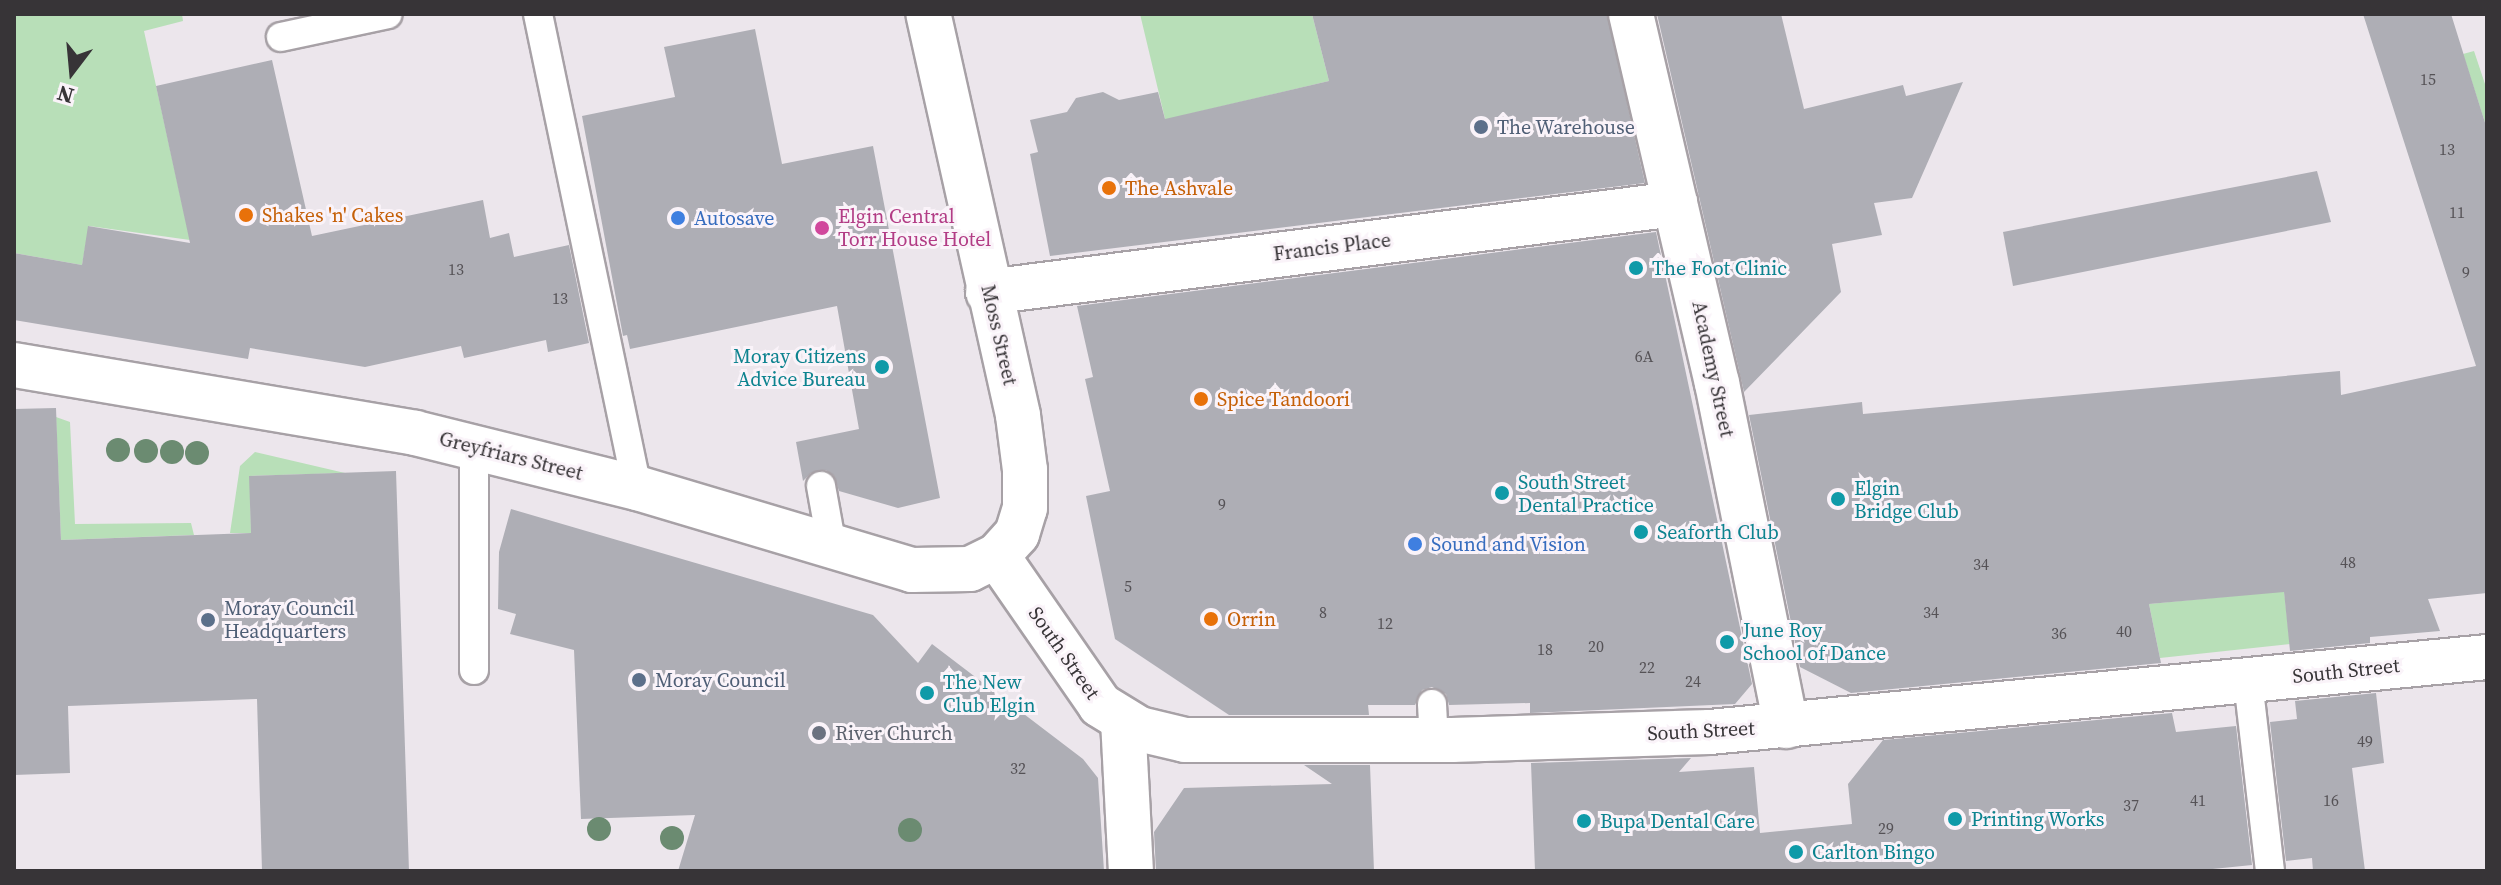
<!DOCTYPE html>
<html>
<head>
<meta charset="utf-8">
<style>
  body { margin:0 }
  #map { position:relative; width:2501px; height:885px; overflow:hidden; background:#ece6ec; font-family:"Source Serif 4",serif }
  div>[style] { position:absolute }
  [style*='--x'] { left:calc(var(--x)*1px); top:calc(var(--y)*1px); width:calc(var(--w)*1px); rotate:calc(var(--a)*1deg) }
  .green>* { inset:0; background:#b8dfb8 }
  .building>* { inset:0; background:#aeaeb5 }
  .roads { filter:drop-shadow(2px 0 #a7a1a6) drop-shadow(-2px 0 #a7a1a6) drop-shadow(0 2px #a7a1a6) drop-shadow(0 -2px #a7a1a6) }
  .service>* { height:28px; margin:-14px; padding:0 14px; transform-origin:14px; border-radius:14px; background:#fff }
  .minor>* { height:44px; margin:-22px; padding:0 22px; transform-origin:22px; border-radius:22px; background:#fff }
  .tertiary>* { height:44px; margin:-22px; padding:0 22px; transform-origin:22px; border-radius:22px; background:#fff }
  .trees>* { width:24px; height:24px; margin:-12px; border-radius:50%; background:#6b8b71 }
  .dots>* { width:22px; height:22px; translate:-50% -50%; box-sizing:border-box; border:4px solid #faf3f9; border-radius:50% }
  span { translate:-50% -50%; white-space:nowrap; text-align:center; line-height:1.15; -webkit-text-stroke:6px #faf3f9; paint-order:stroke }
  .number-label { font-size:16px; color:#555256 }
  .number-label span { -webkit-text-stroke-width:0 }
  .service-label { font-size:20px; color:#4e5e75 }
  .left { translate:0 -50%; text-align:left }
  .food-label { font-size:20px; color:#c56008 }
  .hotel-label { font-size:20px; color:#b23c85 }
  .shop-label { font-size:20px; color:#366cbe }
  .street-label { font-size:20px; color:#373437 }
  .culture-label { font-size:20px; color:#0d838f }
  .right { translate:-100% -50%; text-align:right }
  .worship-label { font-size:20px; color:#5b616d }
  .frame { position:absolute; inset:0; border:16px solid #373437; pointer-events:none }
  .north { position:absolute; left:32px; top:32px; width:80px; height:80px; -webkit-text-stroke:6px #faf3f9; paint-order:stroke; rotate:196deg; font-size:22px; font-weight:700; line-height:32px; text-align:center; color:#373437 }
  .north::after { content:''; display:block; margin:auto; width:28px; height:36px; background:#373437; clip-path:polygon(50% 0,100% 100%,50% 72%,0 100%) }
</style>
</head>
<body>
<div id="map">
  <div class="green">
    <div style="clip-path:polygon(14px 14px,182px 14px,183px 21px,144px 31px,190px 240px,89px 226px,82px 265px,14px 253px)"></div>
    <div style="clip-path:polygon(1140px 14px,1312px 14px,1329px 81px,1189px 114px,1192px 232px)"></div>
    <div style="clip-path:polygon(2474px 51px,2487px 90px,2487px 129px,2463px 54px)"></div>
    <div style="clip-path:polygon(56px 417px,70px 422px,75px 524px,191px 523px,194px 535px,61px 540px)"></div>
    <div style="clip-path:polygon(255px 452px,345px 473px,250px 476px,251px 533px,230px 533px,240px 466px)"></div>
    <div style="clip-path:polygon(2284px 591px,2290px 644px,2160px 658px,2149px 604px)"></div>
  </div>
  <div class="building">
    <div style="clip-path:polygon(1312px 14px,1607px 14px,1645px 183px,1050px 256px,1030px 154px,1038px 152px,1030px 120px,1067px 112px,1076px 98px,1103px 92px,1119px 100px,1158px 92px,1165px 119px,1329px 81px)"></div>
    <div style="clip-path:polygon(1657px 14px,1781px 14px,1804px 109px,1903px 85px,1906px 96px,1963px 82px,1912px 198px,1874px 203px,1882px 235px,1832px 244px,1841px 292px,1744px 392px)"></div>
    <div style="clip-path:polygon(2363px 14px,2451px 14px,2487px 129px,2487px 593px,2428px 599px,2440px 631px,2370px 637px,2370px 643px,2290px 651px,2284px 592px,2149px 604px,2161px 663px,1851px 693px,1800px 667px,1749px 415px,1862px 402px,1863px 414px,2340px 371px,2341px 395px,2476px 366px)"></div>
    <div style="clip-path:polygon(755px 29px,782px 164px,873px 146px,940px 498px,898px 508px,839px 491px,834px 476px,826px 470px,811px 473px,803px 481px,796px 442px,859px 429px,837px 306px,630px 349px,627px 335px,623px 336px,582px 116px,675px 97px,664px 47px)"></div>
    <div style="clip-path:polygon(272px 60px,312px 236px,483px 200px,490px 238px,509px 233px,514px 257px,569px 245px,589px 343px,548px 352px,546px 340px,464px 358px,461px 346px,365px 367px,250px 348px,248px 359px,14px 320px,14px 253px,82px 265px,88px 226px,190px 243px,156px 86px)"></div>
    <div style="clip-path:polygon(2317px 171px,2331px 222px,2013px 286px,2003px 232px)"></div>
    <div style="clip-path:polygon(1656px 232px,1752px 684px,1735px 704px,1530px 713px,1530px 703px,1449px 705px,1446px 694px,1432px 687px,1422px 690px,1415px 705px,1368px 705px,1369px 715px,1229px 715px,1115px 639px,1086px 496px,1110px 491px,1085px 379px,1093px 377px,1077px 306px)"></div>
    <div style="clip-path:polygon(56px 408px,61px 540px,251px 533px,249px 476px,396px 471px,409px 871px,262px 871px,257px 699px,68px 706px,70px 773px,14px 775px,14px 409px)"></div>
    <div style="clip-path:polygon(511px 509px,873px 615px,918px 663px,932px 644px,1083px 759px,1098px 778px,1104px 871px,678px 871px,695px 815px,581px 819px,574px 650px,510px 634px,516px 614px,498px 609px,499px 552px)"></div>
    <div style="clip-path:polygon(2376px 693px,2384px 763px,2352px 768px,2365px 871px,2313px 871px,2312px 858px,2286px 861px,2270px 722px,2297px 719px,2295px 701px)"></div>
    <div style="clip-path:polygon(2172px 713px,2176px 732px,2236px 726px,2252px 865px,2193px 871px,1535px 871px,1531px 763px,1691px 758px,1679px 772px,1754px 767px,1760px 833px,1852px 824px,1848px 784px,1883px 740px)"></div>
    <div style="clip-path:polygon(1304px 765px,1370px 765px,1374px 871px,1156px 871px,1154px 832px,1184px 788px,1332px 784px)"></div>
  </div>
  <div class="roads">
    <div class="service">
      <div style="--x:538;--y:14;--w:484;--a:78.2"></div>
      <div style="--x:281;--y:37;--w:109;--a:-12.1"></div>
      <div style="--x:474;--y:446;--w:224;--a:90"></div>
      <div style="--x:821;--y:486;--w:62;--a:79.8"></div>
      <div style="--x:2248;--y:681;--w:191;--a:83.4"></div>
      <div style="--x:1432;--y:704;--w:36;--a:87"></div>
    </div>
    <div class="minor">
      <div style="--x:1631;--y:14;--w:379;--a:76.9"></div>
      <div style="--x:1717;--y:383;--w:350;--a:78.6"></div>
      <div style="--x:988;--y:292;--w:693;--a:-7.3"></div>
      <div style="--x:997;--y:556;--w:181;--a:55.3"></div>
      <div style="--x:1100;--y:705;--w:46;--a:31.6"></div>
      <div style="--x:1139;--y:729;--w:47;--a:13.4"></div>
      <div style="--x:1185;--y:740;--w:267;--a:0"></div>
      <div style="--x:1452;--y:740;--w:258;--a:-1.8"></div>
      <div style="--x:1710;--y:732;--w:781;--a:-5.51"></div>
      <div style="--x:1123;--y:720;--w:151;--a:87"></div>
    </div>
    <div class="tertiary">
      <div style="--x:14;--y:365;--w:407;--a:9.6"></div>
      <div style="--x:415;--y:433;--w:229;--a:13.9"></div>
      <div style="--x:637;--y:488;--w:287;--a:16.6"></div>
      <div style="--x:912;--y:570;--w:58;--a:-1"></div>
      <div style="--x:970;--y:569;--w:30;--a:-26"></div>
      <div style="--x:997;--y:556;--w:30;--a:-48"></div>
      <div style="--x:1017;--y:534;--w:27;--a:-73"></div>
      <div style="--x:1025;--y:508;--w:38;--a:-90"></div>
      <div style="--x:1025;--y:470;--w:55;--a:-97.3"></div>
      <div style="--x:1018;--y:415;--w:411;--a:-102.6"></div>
    </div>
  </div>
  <div class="trees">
    <div style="left:118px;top:450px"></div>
    <div style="left:146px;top:451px"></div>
    <div style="left:172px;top:452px"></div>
    <div style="left:197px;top:453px"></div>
    <div style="left:599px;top:829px"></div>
    <div style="left:910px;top:830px"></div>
    <div style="left:672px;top:838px"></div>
  </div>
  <div class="dots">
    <div style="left:1481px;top:127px;background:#5c6f8a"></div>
    <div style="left:1109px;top:188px;background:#e8710a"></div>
    <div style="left:246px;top:215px;background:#e8710a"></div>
    <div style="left:678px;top:218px;background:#3f7fe0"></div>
    <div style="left:822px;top:228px;background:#d1479c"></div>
    <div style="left:1636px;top:268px;background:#0f9aa8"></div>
    <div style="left:882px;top:367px;background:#0f9aa8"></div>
    <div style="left:1201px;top:399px;background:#e8710a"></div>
    <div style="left:1502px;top:493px;background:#0f9aa8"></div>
    <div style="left:1838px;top:499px;background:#0f9aa8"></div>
    <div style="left:1641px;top:532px;background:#0f9aa8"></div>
    <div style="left:1415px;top:544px;background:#3f7fe0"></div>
    <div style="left:1211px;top:619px;background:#e8710a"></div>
    <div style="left:208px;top:620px;background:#5c6f8a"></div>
    <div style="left:1727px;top:642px;background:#0f9aa8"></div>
    <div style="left:639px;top:680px;background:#5c6f8a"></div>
    <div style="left:927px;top:693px;background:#0f9aa8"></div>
    <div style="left:819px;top:733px;background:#6b7280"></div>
    <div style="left:1955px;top:819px;background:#0f9aa8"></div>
    <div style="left:1584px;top:821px;background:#0f9aa8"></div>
    <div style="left:1796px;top:852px;background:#0f9aa8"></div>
  </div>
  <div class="number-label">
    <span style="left:2428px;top:79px">15</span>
    <span style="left:2447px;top:149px">13</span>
    <span style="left:2457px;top:212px">11</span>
    <span style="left:456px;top:269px">13</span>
    <span style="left:2466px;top:272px">9</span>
    <span style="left:560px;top:298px">13</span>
    <span style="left:1644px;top:356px">6A</span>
    <span style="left:1222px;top:504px">9</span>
    <span style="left:2348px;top:562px">48</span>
    <span style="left:1981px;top:564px">34</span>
    <span style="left:1128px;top:586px">5</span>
    <span style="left:1323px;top:612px">8</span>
    <span style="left:1931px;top:612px">34</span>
    <span style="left:1385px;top:623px">12</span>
    <span style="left:2124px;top:631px">40</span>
    <span style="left:2059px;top:633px">36</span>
    <span style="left:1596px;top:646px">20</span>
    <span style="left:1545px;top:649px">18</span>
    <span style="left:1647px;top:667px">22</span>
    <span style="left:1693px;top:681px">24</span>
    <span style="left:2365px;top:741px">49</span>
    <span style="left:1018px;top:768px">32</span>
    <span style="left:2198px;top:800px">41</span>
    <span style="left:2331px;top:800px">16</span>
    <span style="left:2131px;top:805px">37</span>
    <span style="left:1886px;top:828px">29</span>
  </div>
  <div class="service-label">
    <span class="left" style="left:1497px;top:127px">The Warehouse</span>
    <span class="left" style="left:224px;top:620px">Moray Council<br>Headquarters</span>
    <span class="left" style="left:655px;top:680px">Moray Council</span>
  </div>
  <div class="food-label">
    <span class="left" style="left:1125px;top:188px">The Ashvale</span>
    <span class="left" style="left:262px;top:215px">Shakes 'n' Cakes</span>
    <span class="left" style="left:1217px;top:399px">Spice Tandoori</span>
    <span class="left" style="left:1227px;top:619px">Orrin</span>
  </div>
  <div class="hotel-label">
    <span class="left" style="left:838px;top:228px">Elgin Central<br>Torr House Hotel</span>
  </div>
  <div class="shop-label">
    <span class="left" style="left:694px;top:218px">Autosave</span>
    <span class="left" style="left:1431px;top:544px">Sound and Vision</span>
  </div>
  <div class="street-label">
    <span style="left:1332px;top:247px;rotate:-7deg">Francis Place</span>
    <span style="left:999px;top:335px;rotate:77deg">Moss Street</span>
    <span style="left:1713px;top:369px;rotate:78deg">Academy Street</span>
    <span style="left:511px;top:456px;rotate:14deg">Greyfriars Street</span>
    <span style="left:1064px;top:653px;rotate:55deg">South Street</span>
    <span style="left:2346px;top:671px;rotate:-6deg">South Street</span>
    <span style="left:1701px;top:731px;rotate:-3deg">South Street</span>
  </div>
  <div class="culture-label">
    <span class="left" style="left:1652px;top:268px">The Foot Clinic</span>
    <span class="right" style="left:866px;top:368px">Moray Citizens<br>Advice Bureau</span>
    <span class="left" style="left:1518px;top:494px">South Street<br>Dental Practice</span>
    <span class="left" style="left:1854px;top:500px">Elgin<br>Bridge Club</span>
    <span class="left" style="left:1657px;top:532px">Seaforth Club</span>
    <span class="left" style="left:1743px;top:642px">June Roy<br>School of Dance</span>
    <span class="left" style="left:943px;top:694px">The New<br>Club Elgin</span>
    <span class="left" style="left:1971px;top:819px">Printing Works</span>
    <span class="left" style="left:1600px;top:821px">Bupa Dental Care</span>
    <span class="left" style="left:1812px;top:852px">Carlton Bingo</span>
  </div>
  <div class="worship-label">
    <span class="left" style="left:835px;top:733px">River Church</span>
  </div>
  <div class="frame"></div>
  <div class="north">N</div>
</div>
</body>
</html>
